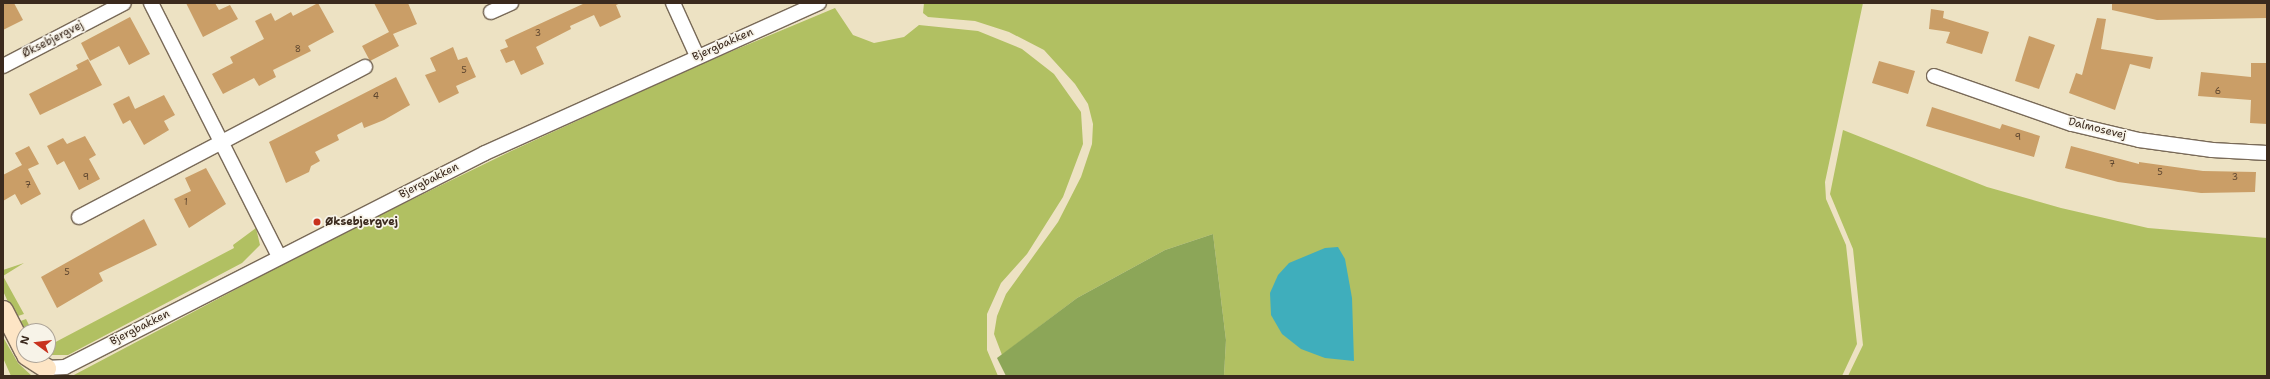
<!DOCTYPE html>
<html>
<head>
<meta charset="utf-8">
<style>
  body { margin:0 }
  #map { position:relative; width:2270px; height:379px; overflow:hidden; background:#ede2c3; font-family:"Shantell Sans",sans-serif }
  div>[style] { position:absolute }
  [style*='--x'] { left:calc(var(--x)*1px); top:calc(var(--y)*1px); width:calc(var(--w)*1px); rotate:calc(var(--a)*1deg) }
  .green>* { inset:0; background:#b1c062 }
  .forest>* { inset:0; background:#8ca658 }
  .water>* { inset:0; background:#3faebc }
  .building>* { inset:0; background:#ca9e67 }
  .roads { filter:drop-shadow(1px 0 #796a58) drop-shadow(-1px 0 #796a58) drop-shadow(0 1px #796a58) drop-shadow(0 -1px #796a58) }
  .street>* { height:14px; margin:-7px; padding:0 7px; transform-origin:7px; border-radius:7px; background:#fff }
  .secondary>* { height:19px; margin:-9.5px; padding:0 9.5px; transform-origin:9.5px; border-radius:9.5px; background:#fde5c5 }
  .dots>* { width:11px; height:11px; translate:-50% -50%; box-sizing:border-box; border:2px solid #f7f3e8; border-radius:50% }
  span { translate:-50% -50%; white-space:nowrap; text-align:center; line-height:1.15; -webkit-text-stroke:3.5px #f7f3e8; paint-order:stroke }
  .number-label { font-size:9px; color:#5f4730 }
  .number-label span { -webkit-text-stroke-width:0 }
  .street-label { font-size:11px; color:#3b2a1e }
  .poi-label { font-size:11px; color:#3b2a1e; font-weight:700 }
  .left { translate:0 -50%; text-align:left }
  .frame { position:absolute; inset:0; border:4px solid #3b2a1e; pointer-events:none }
  .north { position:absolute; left:16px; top:323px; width:40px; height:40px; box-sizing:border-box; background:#f7f3e8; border:1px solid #aca397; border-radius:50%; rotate:285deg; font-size:11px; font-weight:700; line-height:16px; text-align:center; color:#3b2a1e }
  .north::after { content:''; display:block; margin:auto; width:14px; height:18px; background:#c8321e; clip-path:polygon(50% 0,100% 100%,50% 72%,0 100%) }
</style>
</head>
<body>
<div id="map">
  <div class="green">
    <div style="clip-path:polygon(924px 3px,1863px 3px,1825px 182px,1826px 199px,1846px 245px,1857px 344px,1842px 376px,1224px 376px,1226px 340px,1213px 234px,1165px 250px,1077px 298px,1002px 355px,994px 334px,997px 316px,1006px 294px,1058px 222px,1081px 177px,1092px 144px,1093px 124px,1088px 104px,1075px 84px,1044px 50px,1009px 32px,975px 21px,928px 17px,923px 13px)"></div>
    <div style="clip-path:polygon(835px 8px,853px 35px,874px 43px,904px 37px,919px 25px,978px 31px,1022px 49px,1054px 74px,1081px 112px,1083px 144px,1063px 197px,1027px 254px,1001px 283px,987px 314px,987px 350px,998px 376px,72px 376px,333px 238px,505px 154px,701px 64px)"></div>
    <div style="clip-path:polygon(1843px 130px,1987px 187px,2061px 208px,2148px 228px,2267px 238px,2267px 376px,1848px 376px,1863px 345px,1853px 249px,1830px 194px)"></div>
    <div style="clip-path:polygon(256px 228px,260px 245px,242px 263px,68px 355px,49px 355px,48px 346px,234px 248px,233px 245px)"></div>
    <div style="clip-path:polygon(24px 263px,3px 276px,24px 314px,15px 317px,3px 291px,3px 270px)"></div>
    <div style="clip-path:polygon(26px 319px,32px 331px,24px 331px,18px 322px)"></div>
    <div style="clip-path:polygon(3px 337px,18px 363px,32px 376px,11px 376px,3px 358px)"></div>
  </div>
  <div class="forest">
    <div style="clip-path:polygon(1213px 234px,1226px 340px,1224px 376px,1006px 376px,997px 358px,1077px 298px,1165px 250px)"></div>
  </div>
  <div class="water">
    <div style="clip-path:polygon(1338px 247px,1345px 259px,1352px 298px,1354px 361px,1325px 358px,1301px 349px,1282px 334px,1271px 315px,1270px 293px,1278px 275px,1289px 263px,1325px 248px)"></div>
  </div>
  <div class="building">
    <div style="clip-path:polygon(3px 3px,14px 3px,23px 20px,3px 30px)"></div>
    <div style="clip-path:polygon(186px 3px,215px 3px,219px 10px,230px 5px,238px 19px,203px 37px)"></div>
    <div style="clip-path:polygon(318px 3px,334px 32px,308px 46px,311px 51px,273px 70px,276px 77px,259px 86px,254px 78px,223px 94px,212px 74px,233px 63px,230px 57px,264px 39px,255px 21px,271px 13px,275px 21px,291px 12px,293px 16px)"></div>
    <div style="clip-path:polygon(374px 3px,408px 3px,417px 24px,393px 34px,399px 46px,370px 61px,362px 46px,389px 32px)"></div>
    <div style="clip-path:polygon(585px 3px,621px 3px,616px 5px,621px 17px,600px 27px,594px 15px,570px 26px,571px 29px,536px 47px,544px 64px,521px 75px,514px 60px,506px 63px,500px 50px,508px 47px,505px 40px)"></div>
    <div style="clip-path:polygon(2112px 3px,2267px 3px,2267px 18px,2157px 20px,2112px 10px)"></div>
    <div style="clip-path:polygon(1931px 9px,1944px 11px,1943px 18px,1989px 32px,1982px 54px,1946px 43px,1950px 32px,1929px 29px)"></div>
    <div style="clip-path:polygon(130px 17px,150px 54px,129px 65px,119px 46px,90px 61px,81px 43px)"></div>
    <div style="clip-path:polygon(2097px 18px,2106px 19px,2101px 49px,2153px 57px,2150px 69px,2130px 64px,2115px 110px,2069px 93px,2076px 73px,2082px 75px)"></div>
    <div style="clip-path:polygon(2029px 36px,2055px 45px,2039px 89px,2015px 81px)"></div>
    <div style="clip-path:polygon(453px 47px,458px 60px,467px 57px,476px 77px,456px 86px,459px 93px,439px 103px,425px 75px,436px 71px,430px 58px)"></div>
    <div style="clip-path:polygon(88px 59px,102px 85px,40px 115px,29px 94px,78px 69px,76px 65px)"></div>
    <div style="clip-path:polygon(1879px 61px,1915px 71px,1908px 94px,1872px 83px)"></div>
    <div style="clip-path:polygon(2251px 63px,2267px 63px,2267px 124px,2250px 123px,2251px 100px,2198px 96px,2201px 72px,2251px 77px)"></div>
    <div style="clip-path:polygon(396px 77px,410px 105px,384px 120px,364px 128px,362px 122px,337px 135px,339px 140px,315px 152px,320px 161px,311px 166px,309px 172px,286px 183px,269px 142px)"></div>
    <div style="clip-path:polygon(164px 95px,175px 115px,164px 121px,169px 130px,144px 145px,130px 120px,123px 124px,113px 104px,129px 96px,135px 109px)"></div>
    <div style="clip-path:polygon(1932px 107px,2000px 129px,2002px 124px,2040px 136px,2034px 157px,1926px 126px)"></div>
    <div style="clip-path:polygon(85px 136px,96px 155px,89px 159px,100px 179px,79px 190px,64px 161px,57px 165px,47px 146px,63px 138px,67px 144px)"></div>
    <div style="clip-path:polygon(29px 146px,39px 164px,28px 169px,41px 194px,21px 205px,15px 194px,3px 201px,3px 175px,22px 165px,15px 153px)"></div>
    <div style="clip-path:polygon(2071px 146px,2139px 164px,2139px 162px,2203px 171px,2256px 172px,2255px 192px,2201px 193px,2118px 182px,2065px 168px)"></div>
    <div style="clip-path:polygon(206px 168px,226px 204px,189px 228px,174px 199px,191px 191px,185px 178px)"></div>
    <div style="clip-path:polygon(144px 219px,157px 245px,99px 273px,103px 281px,57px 308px,41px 277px)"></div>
  </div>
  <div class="roads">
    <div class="street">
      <div style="--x:151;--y:3;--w:284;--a:63.2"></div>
      <div style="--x:673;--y:3;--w:58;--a:65.6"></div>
      <div style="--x:491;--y:12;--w:22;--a:-24"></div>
      <div style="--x:3;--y:66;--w:136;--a:-27.5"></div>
      <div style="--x:1934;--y:76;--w:146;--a:19.2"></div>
      <div style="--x:2072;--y:124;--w:69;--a:13.4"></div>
      <div style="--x:2139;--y:140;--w:74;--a:7.8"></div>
      <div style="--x:2212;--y:150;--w:55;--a:3.1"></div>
      <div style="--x:79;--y:217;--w:323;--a:-27.7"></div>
      <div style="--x:46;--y:368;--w:19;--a:-3"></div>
      <div style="--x:65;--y:367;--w:471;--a:-27"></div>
      <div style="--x:485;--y:153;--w:366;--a:-24.2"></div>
    </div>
    <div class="secondary">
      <div style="--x:3;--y:310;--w:46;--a:62.9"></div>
      <div style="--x:26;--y:355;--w:24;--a:33"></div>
    </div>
  </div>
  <div class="dots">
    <div style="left:317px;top:222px;background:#c8321e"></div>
  </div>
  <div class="number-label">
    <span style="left:538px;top:33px">3</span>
    <span style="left:298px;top:49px">8</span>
    <span style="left:464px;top:70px">5</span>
    <span style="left:2218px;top:91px">6</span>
    <span style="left:376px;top:96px">4</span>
    <span style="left:2018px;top:137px">9</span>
    <span style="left:2112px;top:164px">7</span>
    <span style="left:2160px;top:172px">5</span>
    <span style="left:86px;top:177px">9</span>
    <span style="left:2235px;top:177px">3</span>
    <span style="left:28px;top:185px">7</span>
    <span style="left:186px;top:202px">1</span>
    <span style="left:67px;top:272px">5</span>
  </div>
  <div class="street-label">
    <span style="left:53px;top:40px;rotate:-27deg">Øksebjergvej</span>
    <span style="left:723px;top:45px;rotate:-24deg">Bjergbakken</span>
    <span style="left:2097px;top:129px;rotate:14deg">Dalmosevej</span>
    <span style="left:429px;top:181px;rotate:-27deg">Bjergbakken</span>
    <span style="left:140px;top:328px;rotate:-27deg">Bjergbakken</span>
  </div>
  <div class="poi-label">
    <span class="left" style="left:325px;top:222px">Øksebjergvej</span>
  </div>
  <div class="frame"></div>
  <div class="north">N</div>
</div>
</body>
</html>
